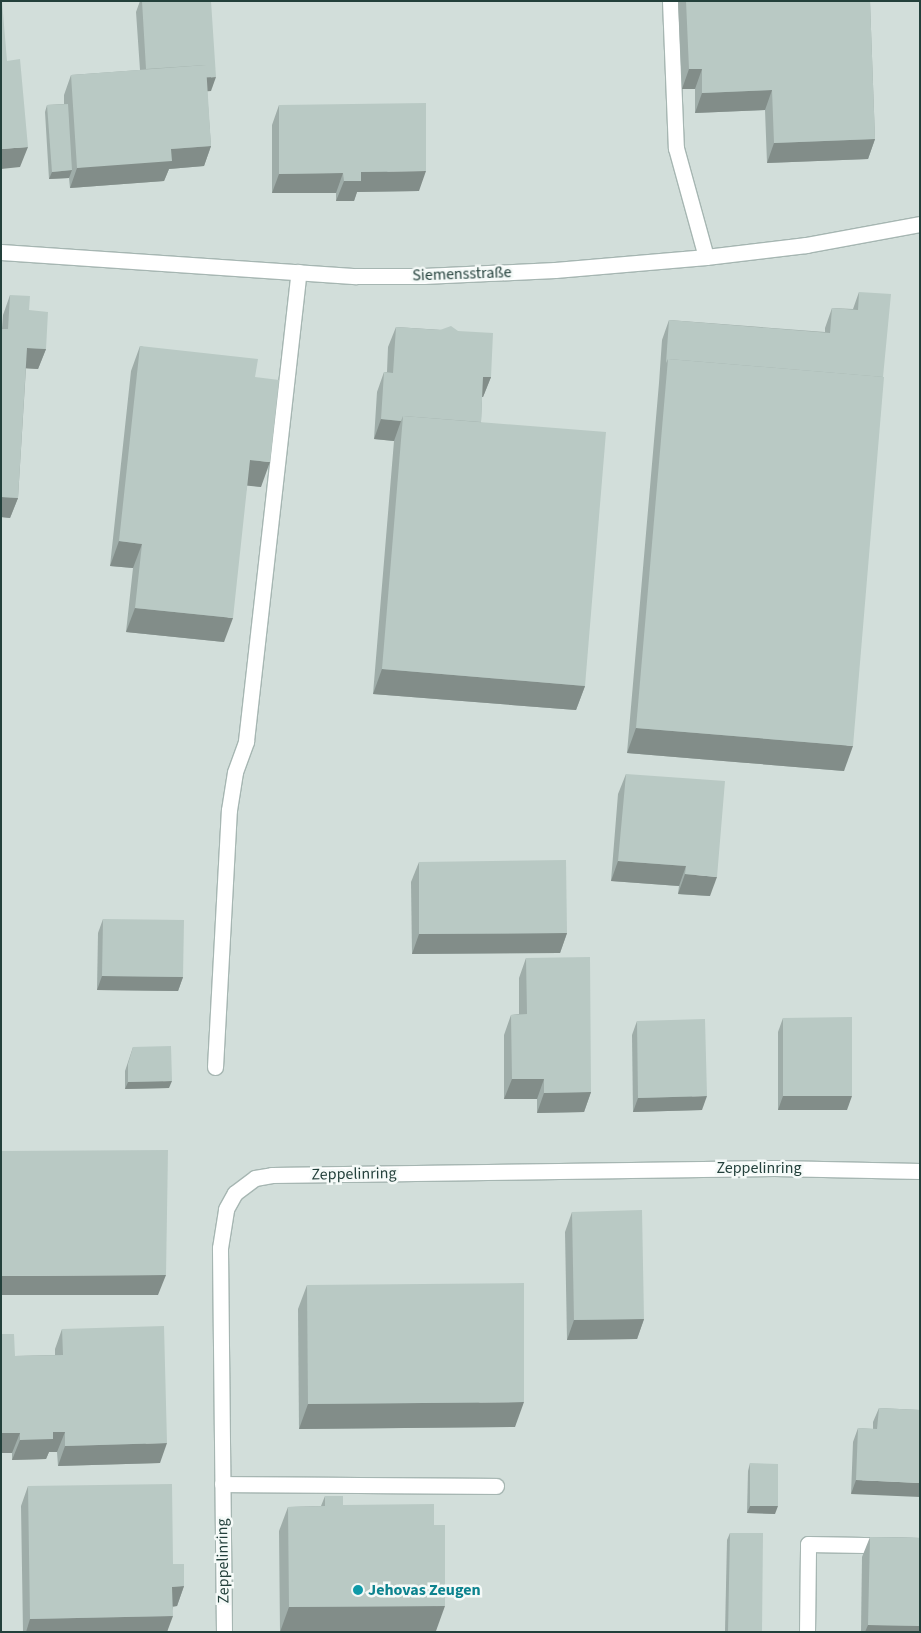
<!DOCTYPE html>
<html>
<head>
<meta charset="utf-8">
<style>
  body { margin:0 }
  #map { position:relative; width:921px; height:1633px; overflow:hidden; background:#e4eeea; font-family:"Source Sans 3",sans-serif }
  div>[style] { position:absolute }
  [style*='--x'] { left:calc(var(--x)*1px); top:calc(var(--y)*1px); width:calc(var(--w)*1px); rotate:calc(var(--a)*1deg) }
  .built>* { inset:0; background:#d2deda }
  .roads { filter:drop-shadow(1px 0 #a6b6b2) drop-shadow(-1px 0 #a6b6b2) drop-shadow(0 1px #a6b6b2) drop-shadow(0 -1px #a6b6b2) }
  .lane>* { height:15px; margin:-7.5px; padding:0 7.5px; transform-origin:7.5px; border-radius:7.5px; background:#fff }
  .street>* { height:15px; margin:-7.5px; padding:0 7.5px; transform-origin:7.5px; border-radius:7.5px; background:#fff }
  .wall>* { inset:0; background:#9fada9 }
  .shaded-wall>* { inset:0; background:#828d89 }
  .building>* { inset:0; background:#b9c9c4 }
  .dots>* { width:14px; height:14px; translate:-50% -50%; box-sizing:border-box; border:2px solid #f5faf8; border-radius:50% }
  span { translate:-50% -50%; white-space:nowrap; text-align:center; line-height:1.15; -webkit-text-stroke:5px #f5faf8; paint-order:stroke }
  .street-label { font-size:16px; color:#23403b }
  .culture-label { font-size:16px; color:#0d838f; font-weight:700 }
  .left { translate:0 -50%; text-align:left }
  .frame { position:absolute; inset:0; border:2px solid #23403b; pointer-events:none }
</style>
</head>
<body>
<div id="map">
  <div class="built">
    <div style="clip-path:polygon(1px 1px,920px 1px,920px 1632px,1px 1632px)"></div>
  </div>
  <div class="roads">
    <div class="lane">
      <div style="--x:670;--y:1;--w:147;--a:87.7"></div>
      <div style="--x:676;--y:148;--w:113;--a:74.6"></div>
      <div style="--x:215;--y:1067;--w:257;--a:-86.9"></div>
      <div style="--x:229;--y:810;--w:38;--a:-81"></div>
      <div style="--x:235;--y:772;--w:33;--a:-70"></div>
      <div style="--x:246;--y:741;--w:472;--a:-83.6"></div>
      <div style="--x:222;--y:1484;--w:274;--a:0.4"></div>
      <div style="--x:807;--y:1632;--w:88;--a:-89.3"></div>
      <div style="--x:808;--y:1544;--w:112;--a:1"></div>
    </div>
    <div class="street">
      <div style="--x:1;--y:252;--w:356;--a:3.9"></div>
      <div style="--x:356;--y:276;--w:67;--a:0"></div>
      <div style="--x:423;--y:276;--w:132;--a:-2.6"></div>
      <div style="--x:555;--y:270;--w:152;--a:-4.9"></div>
      <div style="--x:706;--y:257;--w:101;--a:-6.8"></div>
      <div style="--x:806;--y:245;--w:116;--a:-10.4"></div>
      <div style="--x:224;--y:1632;--w:384;--a:-90.6"></div>
      <div style="--x:220;--y:1248;--w:39;--a:-81"></div>
      <div style="--x:226;--y:1209;--w:18;--a:-61"></div>
      <div style="--x:235;--y:1193;--w:25;--a:-37"></div>
      <div style="--x:255;--y:1178;--w:17;--a:-10"></div>
      <div style="--x:272;--y:1175;--w:502;--a:-0.8"></div>
      <div style="--x:774;--y:1168;--w:146;--a:1.2"></div>
    </div>
  </div>
  <div class="wall">
    <div style="clip-path:polygon(140px 1px,211px 1px,211px 91px,207px 91px,211px 146px,204px 166px,169px 169px,164px 181px,70px 188px,69px 178px,49px 179px,45px 112px,47px 105px,64px 104px,64px 95px,71px 75px,140px 70px,136px 12px)"></div>
    <div style="clip-path:polygon(678px 1px,870px 1px,875px 139px,868px 159px,767px 163px,765px 110px,695px 113px,695px 89px,682px 89px)"></div>
    <div style="clip-path:polygon(279px 105px,419px 191px,357px 192px,354px 201px,336px 201px,336px 193px,272px 193px,272px 125px)"></div>
    <div style="clip-path:polygon(859px 292px,883px 377px,844px 771px,627px 753px,659px 383px,662px 340px,669px 320px,825px 332px,825px 328px,832px 308px,853px 309px)"></div>
    <div style="clip-path:polygon(10px 295px,29px 310px,46px 349px,38px 369px,26px 368px,18px 498px,10px 518px,1px 517px,1px 329px,2px 329px,3px 315px)"></div>
    <div style="clip-path:polygon(396px 327px,458px 331px,491px 377px,483px 397px,482px 397px,481px 422px,585px 686px,576px 710px,373px 694px,394px 441px,374px 439px,377px 392px,384px 372px,387px 372px,388px 347px)"></div>
    <div style="clip-path:polygon(140px 346px,255px 377px,261px 487px,247px 485px,224px 642px,126px 632px,133px 568px,110px 566px,131px 371px)"></div>
    <div style="clip-path:polygon(626px 774px,710px 896px,678px 894px,679px 886px,611px 881px,618px 794px)"></div>
    <div style="clip-path:polygon(419px 862px,567px 933px,560px 953px,412px 954px,411px 882px)"></div>
    <div style="clip-path:polygon(103px 919px,183px 977px,178px 991px,97px 990px,98px 933px)"></div>
    <div style="clip-path:polygon(526px 958px,591px 1092px,584px 1112px,537px 1113px,537px 1099px,504px 1099px,504px 1035px,511px 1015px,519px 1014px,519px 978px)"></div>
    <div style="clip-path:polygon(783px 1018px,847px 1110px,778px 1110px,778px 1032px)"></div>
    <div style="clip-path:polygon(637px 1021px,702px 1110px,633px 1112px,632px 1035px)"></div>
    <div style="clip-path:polygon(133px 1047px,169px 1088px,125px 1089px,125px 1071px)"></div>
    <div style="clip-path:polygon(572px 1212px,644px 1319px,637px 1339px,567px 1340px,565px 1232px)"></div>
    <div style="clip-path:polygon(307px 1285px,515px 1427px,299px 1429px,298px 1309px)"></div>
    <div style="clip-path:polygon(62px 1329px,160px 1463px,58px 1466px,57px 1452px,49px 1452px,46px 1459px,12px 1460px,12px 1453px,1px 1453px,1px 1334px,15px 1356px,55px 1355px,55px 1349px)"></div>
    <div style="clip-path:polygon(879px 1408px,920px 1410px,851px 1494px,853px 1442px,858px 1428px,873px 1429px,873px 1422px)"></div>
    <div style="clip-path:polygon(750px 1463px,775px 1514px,747px 1513px,748px 1471px)"></div>
    <div style="clip-path:polygon(28px 1486px,173px 1564px,184px 1586px,177px 1606px,173px 1607px,167px 1632px,23px 1632px,21px 1506px)"></div>
    <div style="clip-path:polygon(325px 1496px,343px 1505px,434px 1525px,436px 1631px,280px 1632px,279px 1531px,288px 1507px,321px 1506px)"></div>
    <div style="clip-path:polygon(730px 1533px,762px 1632px,725px 1632px,727px 1540px)"></div>
    <div style="clip-path:polygon(870px 1537px,920px 1632px,861px 1632px,862px 1557px)"></div>
  </div>
  <div class="shaded-wall">
    <div style="clip-path:polygon(689px 69px,702px 69px,695px 89px,682px 89px)"></div>
    <div style="clip-path:polygon(216px 77px,211px 91px,199px 92px,204px 78px)"></div>
    <div style="clip-path:polygon(772px 90px,765px 110px,695px 113px,702px 93px)"></div>
    <div style="clip-path:polygon(875px 139px,868px 159px,767px 163px,774px 143px)"></div>
    <div style="clip-path:polygon(211px 146px,204px 166px,169px 169px,164px 181px,70px 188px,77px 168px,171px 149px)"></div>
    <div style="clip-path:polygon(28px 147px,20px 167px,1px 169px,1px 149px)"></div>
    <div style="clip-path:polygon(72px 170px,69px 178px,49px 179px,52px 172px)"></div>
    <div style="clip-path:polygon(426px 171px,419px 191px,357px 192px,354px 201px,336px 201px,344px 181px,361px 172px)"></div>
    <div style="clip-path:polygon(343px 173px,336px 193px,272px 193px,279px 174px)"></div>
    <div style="clip-path:polygon(27px 348px,46px 349px,38px 369px,20px 368px)"></div>
    <div style="clip-path:polygon(483px 377px,491px 377px,483px 397px,476px 397px)"></div>
    <div style="clip-path:polygon(381px 419px,401px 421px,394px 441px,374px 439px)"></div>
    <div style="clip-path:polygon(250px 460px,270px 462px,261px 487px,241px 485px)"></div>
    <div style="clip-path:polygon(1px 497px,18px 498px,10px 518px,1px 517px)"></div>
    <div style="clip-path:polygon(119px 541px,142px 544px,133px 568px,110px 566px)"></div>
    <div style="clip-path:polygon(135px 608px,233px 618px,224px 642px,126px 632px)"></div>
    <div style="clip-path:polygon(382px 669px,585px 686px,576px 710px,373px 694px)"></div>
    <div style="clip-path:polygon(636px 728px,853px 746px,844px 771px,627px 753px)"></div>
    <div style="clip-path:polygon(618px 861px,686px 866px,679px 886px,611px 881px)"></div>
    <div style="clip-path:polygon(685px 874px,717px 877px,710px 896px,678px 894px)"></div>
    <div style="clip-path:polygon(567px 933px,560px 953px,412px 954px,419px 934px)"></div>
    <div style="clip-path:polygon(102px 976px,183px 977px,178px 991px,97px 990px)"></div>
    <div style="clip-path:polygon(512px 1079px,544px 1079px,537px 1099px,504px 1099px)"></div>
    <div style="clip-path:polygon(172px 1081px,169px 1088px,125px 1089px,128px 1082px)"></div>
    <div style="clip-path:polygon(591px 1092px,584px 1112px,537px 1113px,544px 1093px)"></div>
    <div style="clip-path:polygon(707px 1096px,702px 1110px,633px 1112px,638px 1098px)"></div>
    <div style="clip-path:polygon(783px 1096px,852px 1096px,847px 1110px,778px 1110px)"></div>
    <div style="clip-path:polygon(166px 1275px,158px 1295px,1px 1295px,1px 1276px)"></div>
    <div style="clip-path:polygon(644px 1319px,637px 1339px,567px 1340px,574px 1320px)"></div>
    <div style="clip-path:polygon(524px 1402px,515px 1427px,299px 1429px,308px 1404px)"></div>
    <div style="clip-path:polygon(53px 1432px,65px 1432px,57px 1452px,49px 1452px,46px 1459px,12px 1460px,20px 1440px)"></div>
    <div style="clip-path:polygon(1px 1433px,20px 1433px,12px 1453px,1px 1453px)"></div>
    <div style="clip-path:polygon(167px 1443px,160px 1463px,58px 1466px,65px 1446px)"></div>
    <div style="clip-path:polygon(856px 1480px,920px 1483px,920px 1497px,851px 1494px)"></div>
    <div style="clip-path:polygon(750px 1506px,778px 1506px,775px 1514px,747px 1513px)"></div>
    <div style="clip-path:polygon(184px 1586px,177px 1606px,165px 1607px,172px 1587px)"></div>
    <div style="clip-path:polygon(445px 1606px,436px 1631px,280px 1632px,289px 1607px)"></div>
    <div style="clip-path:polygon(173px 1616px,167px 1632px,26px 1632px,30px 1619px)"></div>
    <div style="clip-path:polygon(868px 1625px,920px 1626px,920px 1632px,865px 1632px)"></div>
  </div>
  <div class="building">
    <div style="clip-path:polygon(1px 1px,2px 1px,7px 61px,20px 59px,28px 147px,1px 149px)"></div>
    <div style="clip-path:polygon(142px 1px,211px 1px,216px 77px,206px 77px,206px 65px,146px 69px)"></div>
    <div style="clip-path:polygon(686px 1px,870px 1px,875px 139px,774px 143px,772px 90px,702px 93px,702px 69px,689px 69px)"></div>
    <div style="clip-path:polygon(206px 65px,211px 146px,171px 149px,172px 161px,77px 168px,71px 75px)"></div>
    <div style="clip-path:polygon(426px 103px,426px 171px,361px 172px,361px 181px,344px 181px,343px 173px,279px 174px,279px 105px)"></div>
    <div style="clip-path:polygon(68px 104px,72px 170px,52px 172px,47px 105px)"></div>
    <div style="clip-path:polygon(859px 292px,891px 294px,883px 377px,668px 359px,666px 363px,669px 320px,830px 333px,832px 308px,858px 310px)"></div>
    <div style="clip-path:polygon(10px 295px,30px 296px,29px 310px,48px 312px,46px 349px,27px 348px,18px 498px,1px 497px,1px 329px,8px 329px)"></div>
    <div style="clip-path:polygon(451px 326px,458px 331px,493px 333px,491px 377px,483px 377px,481px 422px,403px 416px,401px 421px,381px 419px,384px 372px,393px 373px,396px 327px,440px 330px)"></div>
    <div style="clip-path:polygon(140px 346px,258px 359px,255px 377px,279px 380px,270px 462px,250px 460px,233px 618px,135px 608px,142px 544px,119px 541px)"></div>
    <div style="clip-path:polygon(668px 359px,884px 377px,853px 746px,636px 728px)"></div>
    <div style="clip-path:polygon(403px 416px,606px 432px,585px 686px,382px 669px)"></div>
    <div style="clip-path:polygon(626px 774px,725px 781px,717px 877px,685px 874px,686px 866px,618px 861px)"></div>
    <div style="clip-path:polygon(566px 860px,567px 933px,419px 934px,419px 862px)"></div>
    <div style="clip-path:polygon(103px 919px,184px 920px,183px 977px,102px 976px)"></div>
    <div style="clip-path:polygon(590px 957px,591px 1092px,544px 1093px,544px 1079px,512px 1079px,511px 1015px,527px 1014px,526px 958px)"></div>
    <div style="clip-path:polygon(852px 1017px,852px 1096px,783px 1096px,783px 1018px)"></div>
    <div style="clip-path:polygon(705px 1019px,707px 1096px,638px 1098px,637px 1021px)"></div>
    <div style="clip-path:polygon(171px 1046px,172px 1081px,128px 1082px,128px 1064px,133px 1047px)"></div>
    <div style="clip-path:polygon(168px 1150px,166px 1275px,1px 1276px,1px 1151px)"></div>
    <div style="clip-path:polygon(642px 1210px,644px 1319px,574px 1320px,572px 1212px)"></div>
    <div style="clip-path:polygon(524px 1283px,524px 1402px,308px 1404px,307px 1285px)"></div>
    <div style="clip-path:polygon(164px 1326px,167px 1443px,65px 1446px,65px 1432px,53px 1432px,53px 1439px,20px 1440px,20px 1433px,1px 1433px,1px 1334px,14px 1334px,15px 1356px,63px 1355px,62px 1329px)"></div>
    <div style="clip-path:polygon(879px 1408px,920px 1410px,920px 1483px,856px 1480px,858px 1428px,877px 1429px)"></div>
    <div style="clip-path:polygon(750px 1463px,778px 1464px,778px 1506px,750px 1506px)"></div>
    <div style="clip-path:polygon(172px 1484px,173px 1564px,184px 1564px,184px 1586px,172px 1587px,173px 1616px,30px 1619px,28px 1486px)"></div>
    <div style="clip-path:polygon(325px 1496px,343px 1496px,343px 1505px,434px 1504px,434px 1525px,445px 1525px,445px 1606px,289px 1607px,288px 1507px,325px 1506px)"></div>
    <div style="clip-path:polygon(730px 1533px,763px 1533px,762px 1632px,728px 1632px)"></div>
    <div style="clip-path:polygon(870px 1537px,920px 1538px,920px 1626px,868px 1625px)"></div>
  </div>
  <div class="dots">
    <div style="left:358px;top:1590px;background:#0f9aa8"></div>
  </div>
  <div class="street-label">
    <span style="left:462px;top:274px;rotate:-2deg">Siemensstraße</span>
    <span style="left:759px;top:1168px">Zeppelinring</span>
    <span style="left:354px;top:1174px;rotate:-1deg">Zeppelinring</span>
    <span style="left:223px;top:1561px;rotate:-91deg">Zeppelinring</span>
  </div>
  <div class="culture-label">
    <span class="left" style="left:368px;top:1590px">Jehovas Zeugen</span>
  </div>
  <div class="frame"></div>
</div>
</body>
</html>
